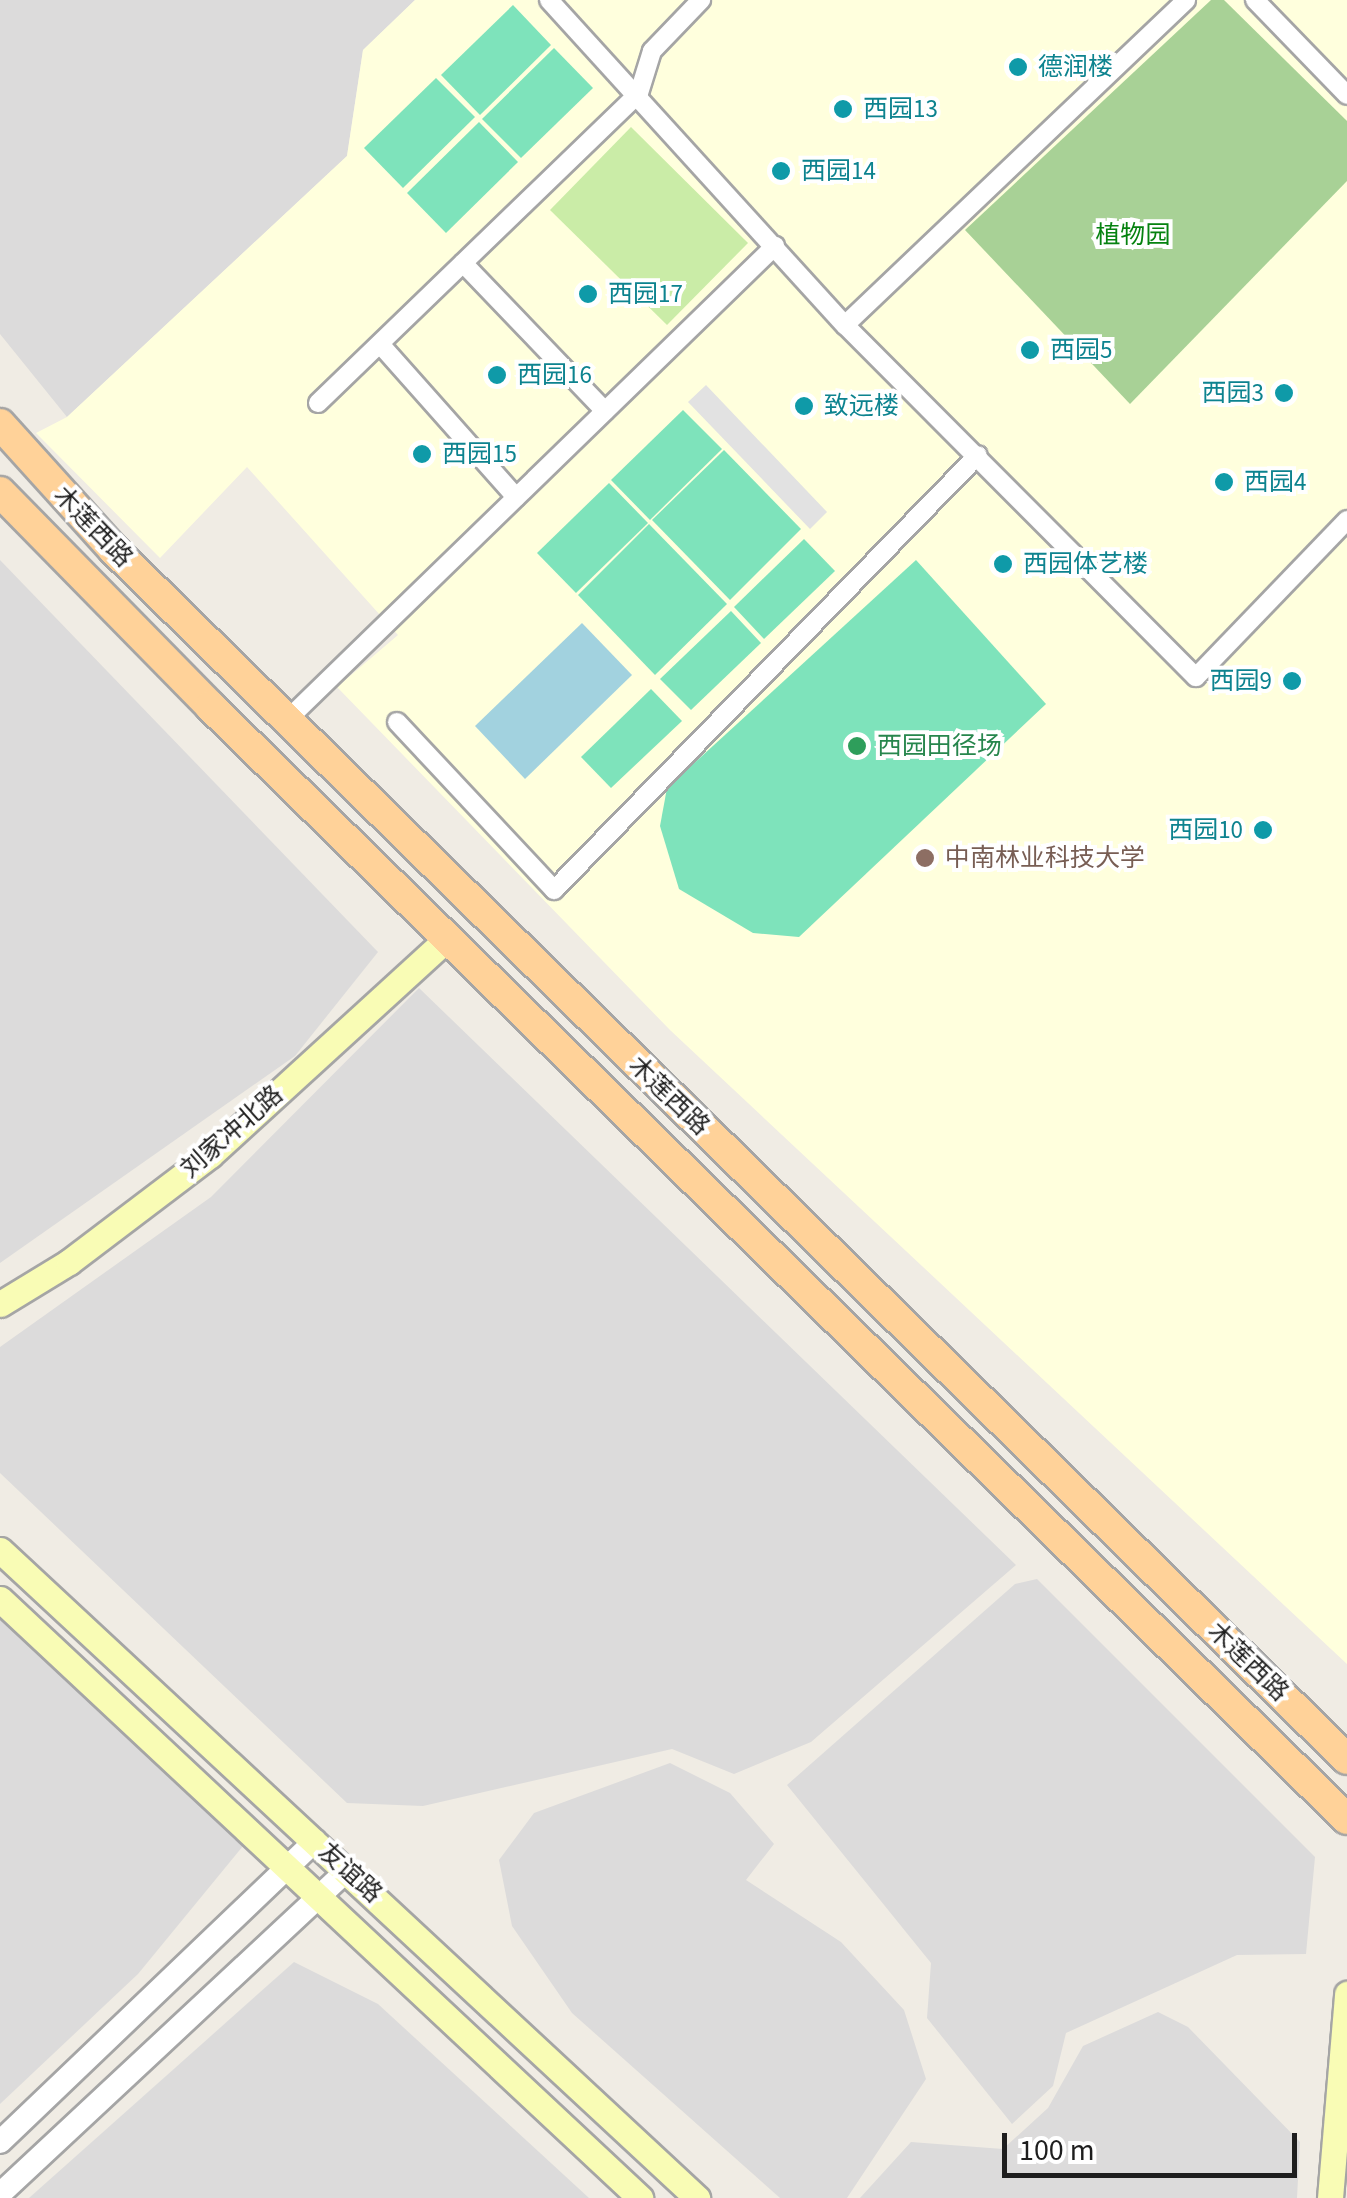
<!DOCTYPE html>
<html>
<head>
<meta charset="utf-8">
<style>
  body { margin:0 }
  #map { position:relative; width:1347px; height:2198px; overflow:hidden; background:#f0ece4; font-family:"Source Sans 3","Noto Sans SC",sans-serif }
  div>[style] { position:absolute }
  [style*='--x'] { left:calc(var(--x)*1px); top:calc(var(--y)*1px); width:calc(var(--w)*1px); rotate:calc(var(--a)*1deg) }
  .residential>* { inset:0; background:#dcdbdb }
  .education>* { inset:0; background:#ffd }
  .grass>* { inset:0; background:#caeca7 }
  .forest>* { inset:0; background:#a8d196 }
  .pitch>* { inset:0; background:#7ee3bb }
  .parking>* { inset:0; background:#e2e2e2 }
  .water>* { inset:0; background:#a2d2df }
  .roads { filter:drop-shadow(2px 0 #a5a5a5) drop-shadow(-2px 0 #a5a5a5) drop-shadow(0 2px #a5a5a5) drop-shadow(0 -2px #a5a5a5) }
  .minor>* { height:18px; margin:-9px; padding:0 9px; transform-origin:9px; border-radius:9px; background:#fff }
  .tertiary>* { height:22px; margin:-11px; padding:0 11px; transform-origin:11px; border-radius:11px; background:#fff }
  .secondary>* { height:25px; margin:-12.5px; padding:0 12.5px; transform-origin:12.5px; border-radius:12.5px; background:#f9fcb5 }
  .primary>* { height:30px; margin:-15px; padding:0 15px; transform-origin:15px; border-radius:15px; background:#ffd299 }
  .dots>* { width:28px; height:28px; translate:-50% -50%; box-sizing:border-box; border:5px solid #fff; border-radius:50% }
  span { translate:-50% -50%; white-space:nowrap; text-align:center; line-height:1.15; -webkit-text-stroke:8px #fff; paint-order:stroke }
  .culture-label { font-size:25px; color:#0d838f }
  .left { translate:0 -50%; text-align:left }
  .right { translate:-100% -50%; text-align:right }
  .park-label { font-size:25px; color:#068210 }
  .street-label { font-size:25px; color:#1e1e1e }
  .leisure-label { font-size:25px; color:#27864d }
  .education-label { font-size:25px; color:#785e54 }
  .scale { position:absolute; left:1002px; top:2133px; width:295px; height:45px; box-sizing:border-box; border:5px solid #1e1e1e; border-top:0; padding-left:12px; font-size:30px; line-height:35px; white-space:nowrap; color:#1e1e1e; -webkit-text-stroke:8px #fff; paint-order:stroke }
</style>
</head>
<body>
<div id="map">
  <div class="residential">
    <div style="clip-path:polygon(0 0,415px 0,363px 50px,347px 156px,67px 417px,0 334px)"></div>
    <div style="clip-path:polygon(0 560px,378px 952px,295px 1056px,0 1263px)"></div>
    <div style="clip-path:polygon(419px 988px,1016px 1565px,811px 1742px,734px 1774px,672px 1749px,423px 1806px,347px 1803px,0 1473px,0 1347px,211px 1197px)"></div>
    <div style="clip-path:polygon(1037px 1579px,1315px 1857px,1306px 1954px,1237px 1955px,1066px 2033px,1053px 2086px,1012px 2124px,927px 2018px,931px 1963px,787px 1785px,1015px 1584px)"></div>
    <div style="clip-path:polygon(0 1618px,243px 1846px,138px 1974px,0 2104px)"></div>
    <div style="clip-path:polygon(670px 1763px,730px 1793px,774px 1844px,746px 1880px,841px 1942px,904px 2010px,926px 2079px,847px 2198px,780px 2198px,572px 2013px,512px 1926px,499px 1860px,534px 1813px)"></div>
    <div style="clip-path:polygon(294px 1962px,378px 2004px,589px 2198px,29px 2198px)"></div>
    <div style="clip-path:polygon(1158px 2012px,1188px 2027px,1300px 2142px,1297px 2198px,860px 2198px,911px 2142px,1003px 2149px,1048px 2108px,1083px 2046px)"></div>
  </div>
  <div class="education">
    <div style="clip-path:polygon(415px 0,1347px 0,1347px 1664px,670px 1030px,337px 687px,398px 635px,247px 467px,160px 558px,36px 433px,67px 417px,347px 156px,363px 50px)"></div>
  </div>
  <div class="grass">
    <div style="clip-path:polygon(631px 127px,748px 243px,667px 325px,550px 210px)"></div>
  </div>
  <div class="forest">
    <div style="clip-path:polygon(1211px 0,1224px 0,1347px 121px,1347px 181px,1130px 404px,965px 230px)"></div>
  </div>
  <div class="pitch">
    <div style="clip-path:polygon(513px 5px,551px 45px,480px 115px,441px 75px)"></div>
    <div style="clip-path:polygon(554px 48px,593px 88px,521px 158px,482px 119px)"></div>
    <div style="clip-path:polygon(436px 78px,475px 117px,403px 188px,364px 148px)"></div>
    <div style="clip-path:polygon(479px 122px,518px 162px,446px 233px,407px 193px)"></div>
    <div style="clip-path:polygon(683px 410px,722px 449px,650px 520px,611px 480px)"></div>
    <div style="clip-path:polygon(724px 450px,801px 529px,730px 600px,652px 520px)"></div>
    <div style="clip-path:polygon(609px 483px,648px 523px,576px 593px,537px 553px)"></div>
    <div style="clip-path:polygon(649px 524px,727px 604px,655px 675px,578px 595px)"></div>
    <div style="clip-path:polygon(804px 539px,835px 571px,764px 639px,734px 607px)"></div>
    <div style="clip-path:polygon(916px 560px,1046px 704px,799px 937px,753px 933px,679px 889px,660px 826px,667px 788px)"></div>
    <div style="clip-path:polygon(731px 611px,761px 643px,691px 710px,660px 679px)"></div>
    <div style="clip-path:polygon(651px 689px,682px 721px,611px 788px,581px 757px)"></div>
  </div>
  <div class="parking">
    <div style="clip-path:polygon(706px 385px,827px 512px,810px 529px,688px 402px)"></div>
  </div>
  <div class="water">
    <div style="clip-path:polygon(582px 623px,632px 675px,525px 779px,475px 726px)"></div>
  </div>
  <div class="roads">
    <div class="minor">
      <div style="--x:549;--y:0;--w:440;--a:47.7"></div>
      <div style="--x:845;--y:325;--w:497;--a:45.1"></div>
      <div style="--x:1196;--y:677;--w:218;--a:-46.1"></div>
      <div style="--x:1255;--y:0;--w:132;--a:45.9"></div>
      <div style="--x:463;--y:263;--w:205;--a:46.2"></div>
      <div style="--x:845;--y:325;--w:471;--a:-43.6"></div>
      <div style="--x:380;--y:344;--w:205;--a:48.4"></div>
      <div style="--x:318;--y:403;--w:446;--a:-44"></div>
      <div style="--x:639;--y:93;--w:44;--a:-72.8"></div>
      <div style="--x:652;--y:51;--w:71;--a:-46.1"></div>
      <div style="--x:286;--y:721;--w:682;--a:-44.17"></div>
      <div style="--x:397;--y:722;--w:230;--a:46.9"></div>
      <div style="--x:554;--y:890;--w:607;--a:-45.73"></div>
    </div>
    <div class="tertiary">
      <div style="--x:0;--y:2142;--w:436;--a:-43.7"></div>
      <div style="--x:0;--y:2194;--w:475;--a:-43"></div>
    </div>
    <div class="secondary">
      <div style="--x:0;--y:1304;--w:81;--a:-31.3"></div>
      <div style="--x:69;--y:1262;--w:177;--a:-37.2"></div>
      <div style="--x:210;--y:1155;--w:322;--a:-42.4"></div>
      <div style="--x:0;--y:1550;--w:952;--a:42.91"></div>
      <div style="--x:0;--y:1599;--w:877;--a:43.1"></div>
      <div style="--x:1330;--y:2198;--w:205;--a:-85.2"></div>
    </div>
    <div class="primary">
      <div style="--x:0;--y:424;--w:169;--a:47.9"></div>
      <div style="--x:113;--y:549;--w:1728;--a:44.44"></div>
      <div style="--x:0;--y:492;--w:300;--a:45.5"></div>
      <div style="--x:210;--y:706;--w:1591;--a:44.39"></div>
    </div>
  </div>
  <div class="dots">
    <div style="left:1018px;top:67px;background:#0f9aa8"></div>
    <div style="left:843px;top:109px;background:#0f9aa8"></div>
    <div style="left:781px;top:171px;background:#0f9aa8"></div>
    <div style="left:588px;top:294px;background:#0f9aa8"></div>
    <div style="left:1030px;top:350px;background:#0f9aa8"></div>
    <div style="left:497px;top:375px;background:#0f9aa8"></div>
    <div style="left:1284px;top:393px;background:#0f9aa8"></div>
    <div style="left:804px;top:406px;background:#0f9aa8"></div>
    <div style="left:422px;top:454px;background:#0f9aa8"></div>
    <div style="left:1224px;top:482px;background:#0f9aa8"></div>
    <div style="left:1003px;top:564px;background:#0f9aa8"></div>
    <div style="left:1292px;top:681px;background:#0f9aa8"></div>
    <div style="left:857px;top:746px;background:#2e9e5b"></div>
    <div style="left:1263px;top:830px;background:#0f9aa8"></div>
    <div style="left:925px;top:858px;background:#8d6e63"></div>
  </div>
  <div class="culture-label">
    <span class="left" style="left:1038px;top:67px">德润楼</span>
    <span class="left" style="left:863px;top:109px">西园13</span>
    <span class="left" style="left:801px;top:171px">西园14</span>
    <span class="left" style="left:608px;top:294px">西园17</span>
    <span class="left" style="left:1050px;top:350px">西园5</span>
    <span class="left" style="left:517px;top:375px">西园16</span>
    <span class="right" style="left:1264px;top:393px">西园3</span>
    <span class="left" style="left:824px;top:406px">致远楼</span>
    <span class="left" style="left:442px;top:454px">西园15</span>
    <span class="left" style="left:1244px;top:482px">西园4</span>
    <span class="left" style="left:1023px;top:564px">西园体艺楼</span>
    <span class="right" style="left:1272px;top:681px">西园9</span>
    <span class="right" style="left:1243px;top:830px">西园10</span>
  </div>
  <div class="park-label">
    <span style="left:1133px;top:235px">植物园</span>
  </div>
  <div class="street-label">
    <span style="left:93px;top:527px;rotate:46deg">木莲西路</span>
    <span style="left:669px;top:1096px;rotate:44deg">木莲西路</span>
    <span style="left:232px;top:1132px;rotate:-41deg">刘家冲北路</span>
    <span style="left:1248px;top:1662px;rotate:44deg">木莲西路</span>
    <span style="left:350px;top:1873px;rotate:42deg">友谊路</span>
  </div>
  <div class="leisure-label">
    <span class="left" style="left:877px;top:746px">西园田径场</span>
  </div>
  <div class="education-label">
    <span class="left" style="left:945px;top:858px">中南林业科技大学</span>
  </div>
  <div class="scale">100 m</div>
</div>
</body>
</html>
